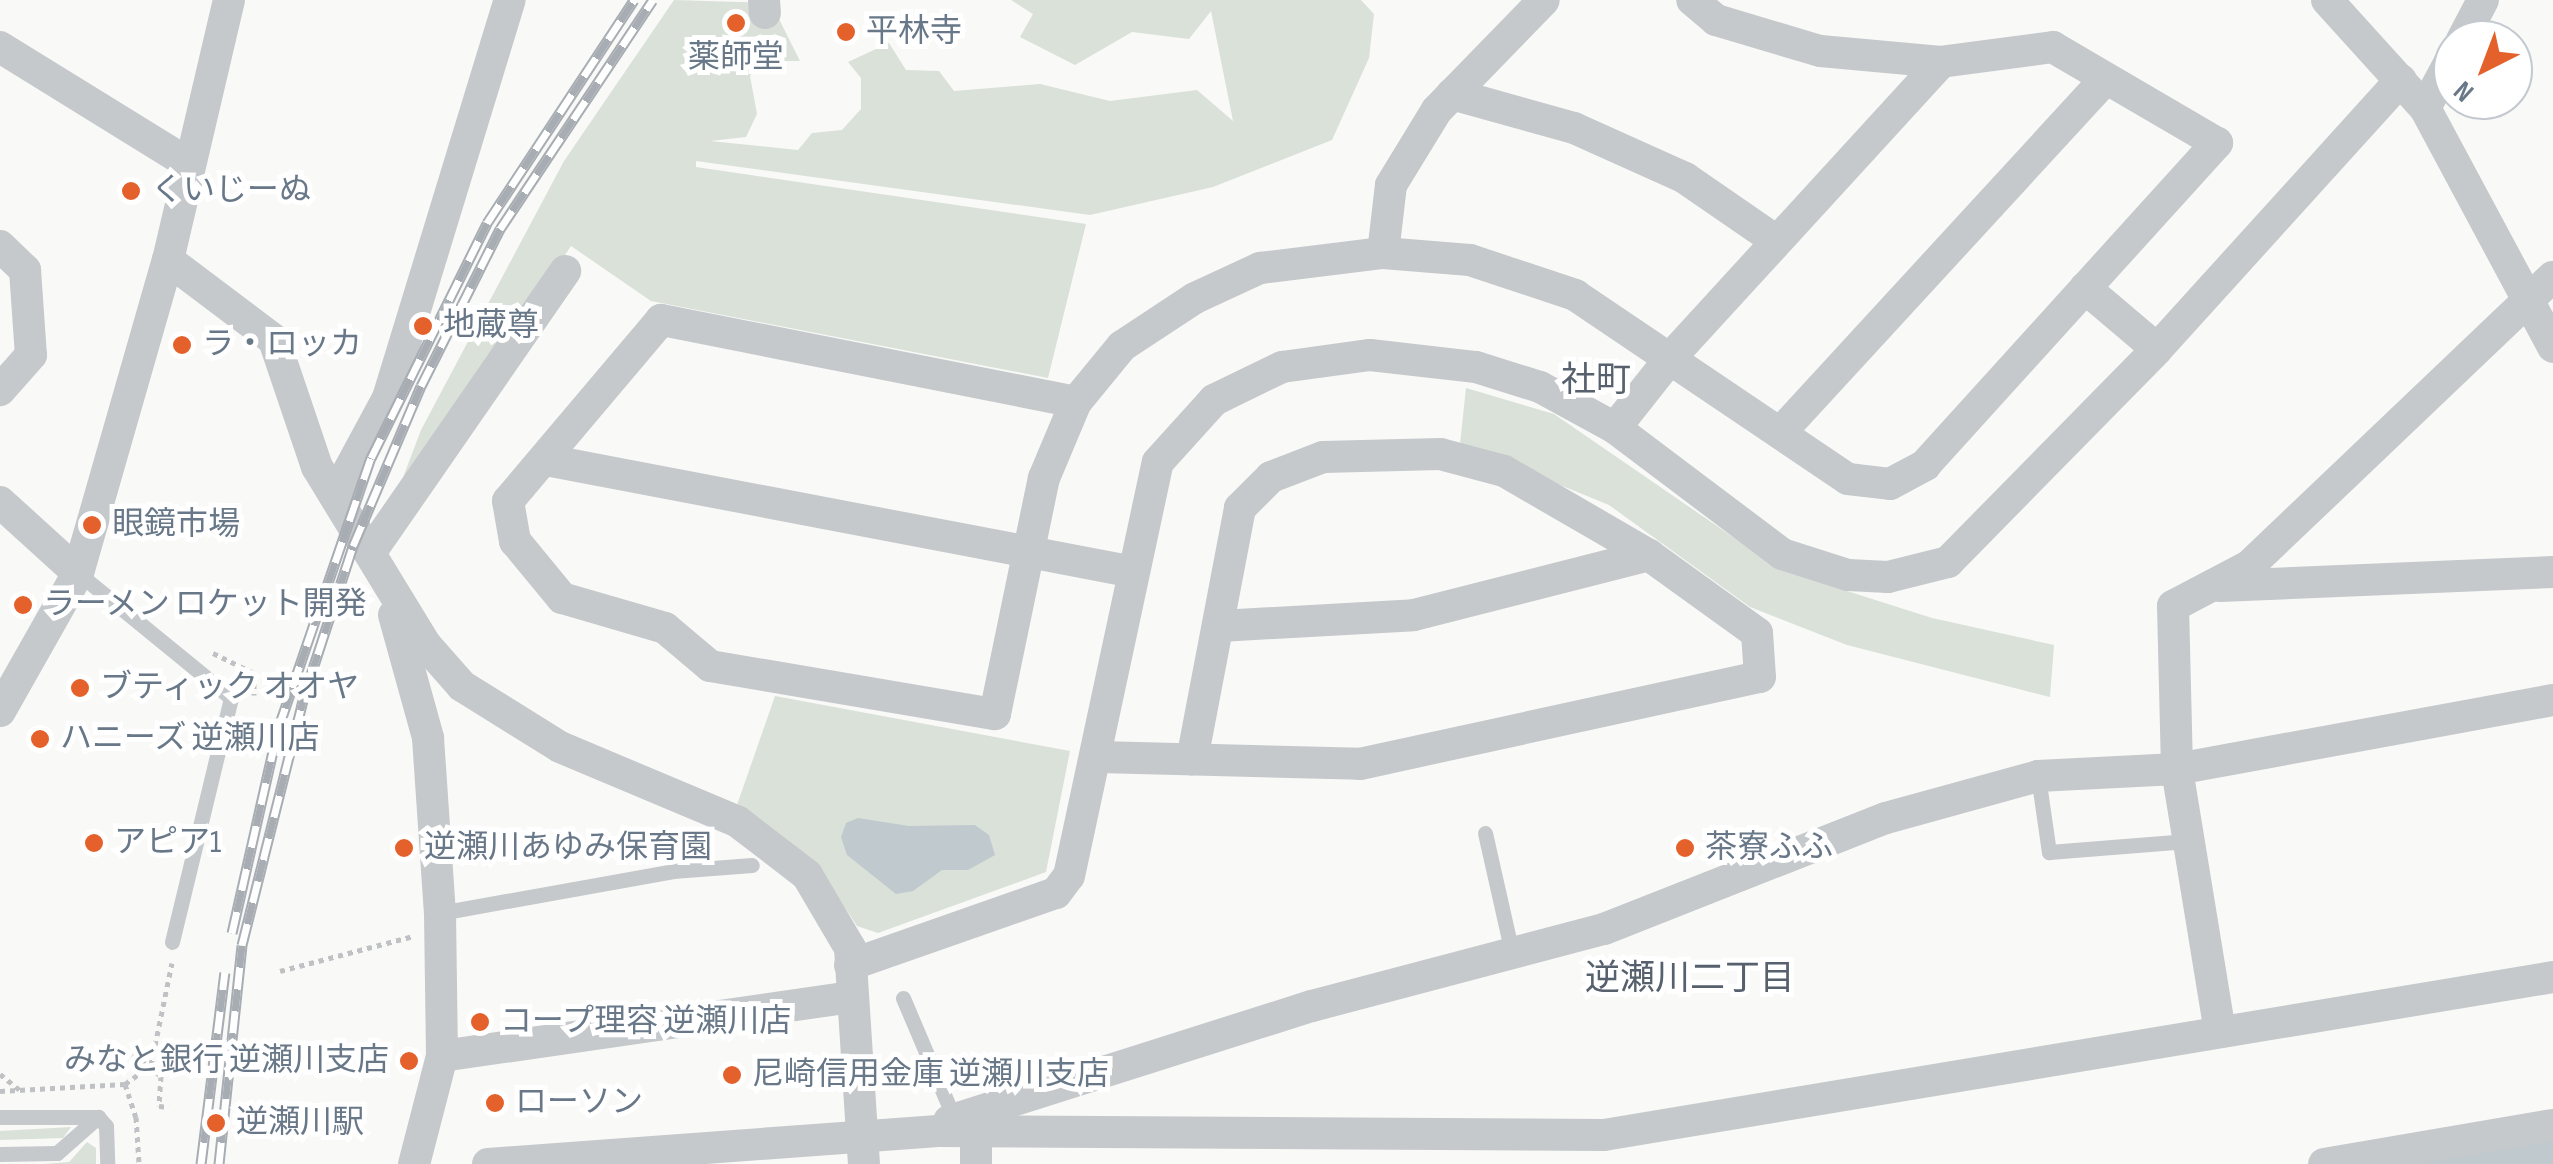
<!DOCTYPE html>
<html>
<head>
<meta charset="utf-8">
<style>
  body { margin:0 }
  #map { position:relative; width:2553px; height:1164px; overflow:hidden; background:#f9f9f7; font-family:"Sofia Sans Condensed","Noto Sans JP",sans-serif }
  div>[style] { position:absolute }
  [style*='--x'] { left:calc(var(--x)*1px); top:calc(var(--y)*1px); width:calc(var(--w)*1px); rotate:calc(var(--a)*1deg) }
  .green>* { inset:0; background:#dae1d8 }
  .water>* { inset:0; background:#c0c9ce }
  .path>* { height:5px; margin-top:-2.5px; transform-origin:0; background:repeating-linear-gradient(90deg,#bfc1c4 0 5px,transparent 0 10px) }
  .service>* { height:15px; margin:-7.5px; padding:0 7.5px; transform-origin:7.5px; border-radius:7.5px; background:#c5c9cc }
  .minor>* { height:32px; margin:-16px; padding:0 16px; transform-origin:16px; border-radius:16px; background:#c5c9cc }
  .rail>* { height:11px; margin-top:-5.5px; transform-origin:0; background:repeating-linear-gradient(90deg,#fff 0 22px,#a7adb3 0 44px); box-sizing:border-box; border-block:2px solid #a7adb3 }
  .path-bridge>* { height:5px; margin-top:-2.5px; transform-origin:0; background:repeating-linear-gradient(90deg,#bfc1c4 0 5px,transparent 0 10px) }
  .dots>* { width:28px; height:28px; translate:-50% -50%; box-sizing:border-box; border:5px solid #fff; border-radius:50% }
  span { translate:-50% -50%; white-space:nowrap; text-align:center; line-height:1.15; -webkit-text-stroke:10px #fff; paint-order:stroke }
  .poi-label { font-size:32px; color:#687888 }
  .left { translate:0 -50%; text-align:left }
  .right { translate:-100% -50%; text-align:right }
  .neighbourhood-label { font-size:35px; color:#56616d }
  .north { position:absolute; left:2433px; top:20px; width:100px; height:100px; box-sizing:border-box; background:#fff; border:2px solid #c3c9cf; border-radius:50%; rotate:222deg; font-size:28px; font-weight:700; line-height:40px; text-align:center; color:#687888 }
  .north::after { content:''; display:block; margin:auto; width:35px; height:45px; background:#e4612b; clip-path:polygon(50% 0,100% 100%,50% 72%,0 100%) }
</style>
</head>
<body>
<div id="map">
  <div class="green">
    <div style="clip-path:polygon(674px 0,771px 3px,800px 61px,758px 61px,750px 76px,757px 114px,746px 137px,710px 141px,798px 150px,812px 133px,842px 130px,861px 109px,861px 78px,848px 62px,889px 43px,906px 70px,939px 71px,954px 91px,1040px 84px,1110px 101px,1197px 90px,1233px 121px,1211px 11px,1189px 39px,1132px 32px,1075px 65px,1020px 37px,1033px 14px,1011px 0,1361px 0,1374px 14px,1369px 58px,1332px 140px,1213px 187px,1090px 215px,696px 161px,696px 167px,1086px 224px,1048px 378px,651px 301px,571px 246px,407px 487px,399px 488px,421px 430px,564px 161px)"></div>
    <div style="clip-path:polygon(1466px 388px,1554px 414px,1781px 570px,1932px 618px,2054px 645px,2050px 697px,1847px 645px,1750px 607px,1609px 505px,1460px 444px)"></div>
    <div style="clip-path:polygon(775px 696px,1070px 751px,1046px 872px,878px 933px,857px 926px,822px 873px,737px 805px)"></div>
    <div style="clip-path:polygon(71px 1127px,63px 1138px,0 1140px,0 1131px)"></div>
    <div style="clip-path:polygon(87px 1142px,96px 1148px,96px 1164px,44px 1164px,69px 1162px)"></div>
  </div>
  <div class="water">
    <div style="clip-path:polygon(858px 818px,909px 826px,975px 825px,989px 835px,995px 855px,968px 870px,942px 870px,913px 891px,896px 894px,847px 855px,841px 837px,846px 823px)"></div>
    <div style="clip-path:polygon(2553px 1138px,2553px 1164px,2396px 1164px)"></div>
  </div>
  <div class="path">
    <div style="--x:213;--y:653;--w:46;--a:26"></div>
    <div style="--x:254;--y:673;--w:22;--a:90"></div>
    <div style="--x:280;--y:971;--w:138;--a:-14.7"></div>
    <div style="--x:0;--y:1074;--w:26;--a:39"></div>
    <div style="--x:125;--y:1084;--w:32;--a:-36"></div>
    <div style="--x:151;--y:1065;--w:104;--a:-78.4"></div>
    <div style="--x:0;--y:1091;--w:125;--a:-3.2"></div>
    <div style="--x:125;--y:1084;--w:35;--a:72"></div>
    <div style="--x:136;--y:1117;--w:47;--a:86.3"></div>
  </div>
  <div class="service">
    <div style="--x:78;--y:573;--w:198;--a:39.2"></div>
    <div style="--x:231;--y:698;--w:251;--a:103.6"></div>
    <div style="--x:2038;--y:776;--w:77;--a:81.8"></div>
    <div style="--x:2049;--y:852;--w:139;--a:-4.5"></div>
    <div style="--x:1485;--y:833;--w:123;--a:77.3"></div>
    <div style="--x:440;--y:913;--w:237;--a:-10.2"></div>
    <div style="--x:673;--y:871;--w:79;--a:-4.3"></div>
    <div style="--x:903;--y:998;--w:130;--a:67"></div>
    <div style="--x:0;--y:1117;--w:98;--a:0"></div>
    <div style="--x:98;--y:1117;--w:12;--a:48"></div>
    <div style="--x:106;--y:1126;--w:38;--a:88"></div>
    <div style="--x:0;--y:1154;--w:57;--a:-1"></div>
    <div style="--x:57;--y:1153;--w:55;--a:-41.3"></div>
  </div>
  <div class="minor">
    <div style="--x:764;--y:0;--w:13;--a:86"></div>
    <div style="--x:2327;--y:0;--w:146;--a:47.8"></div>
    <div style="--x:2425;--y:108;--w:271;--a:61.8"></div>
    <div style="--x:2462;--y:40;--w:45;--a:-62.3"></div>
    <div style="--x:0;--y:47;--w:219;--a:31.7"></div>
    <div style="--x:1452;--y:94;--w:127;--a:15.6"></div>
    <div style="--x:1574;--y:128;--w:122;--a:24.2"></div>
    <div style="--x:1685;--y:178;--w:109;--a:34.6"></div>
    <div style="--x:2425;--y:108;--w:59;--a:-61.7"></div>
    <div style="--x:0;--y:246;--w:35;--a:44"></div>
    <div style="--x:25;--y:270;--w:85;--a:86"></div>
    <div style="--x:31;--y:355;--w:47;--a:131.5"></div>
    <div style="--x:1383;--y:253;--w:68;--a:-83.3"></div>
    <div style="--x:1391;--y:185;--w:88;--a:-58.5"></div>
    <div style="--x:1437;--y:110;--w:153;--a:-45.8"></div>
    <div style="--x:168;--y:260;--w:133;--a:37"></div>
    <div style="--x:274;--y:340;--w:134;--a:71.3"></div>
    <div style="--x:317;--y:467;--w:207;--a:58.6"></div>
    <div style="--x:425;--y:644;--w:56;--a:48.6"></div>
    <div style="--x:462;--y:686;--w:115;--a:31.9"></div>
    <div style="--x:560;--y:747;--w:193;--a:22.8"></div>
    <div style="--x:738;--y:822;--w:87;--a:37.5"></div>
    <div style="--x:807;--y:875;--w:85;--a:59.5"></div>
    <div style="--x:850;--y:948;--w:216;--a:86.3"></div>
    <div style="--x:2085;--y:288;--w:94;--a:40.3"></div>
    <div style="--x:1076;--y:402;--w:423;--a:-168.8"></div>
    <div style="--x:661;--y:320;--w:237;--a:130.2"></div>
    <div style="--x:508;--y:501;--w:41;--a:80.1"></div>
    <div style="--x:515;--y:541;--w:74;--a:50.5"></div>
    <div style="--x:562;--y:598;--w:107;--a:16.2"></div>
    <div style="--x:665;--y:628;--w:59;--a:40.2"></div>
    <div style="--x:710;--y:666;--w:289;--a:9.6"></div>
    <div style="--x:995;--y:714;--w:241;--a:-78.3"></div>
    <div style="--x:1044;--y:478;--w:82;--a:-67.2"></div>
    <div style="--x:1076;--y:402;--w:72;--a:-50.6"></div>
    <div style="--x:1122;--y:346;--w:87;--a:-33.3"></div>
    <div style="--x:1195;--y:298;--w:72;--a:-24.8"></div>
    <div style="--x:1260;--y:268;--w:124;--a:-7"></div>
    <div style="--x:1383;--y:253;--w:87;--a:4.6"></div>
    <div style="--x:1470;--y:260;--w:111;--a:18.4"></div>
    <div style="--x:1575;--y:295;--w:329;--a:34"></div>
    <div style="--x:1848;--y:479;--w:42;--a:6.8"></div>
    <div style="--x:1890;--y:484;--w:40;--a:-28"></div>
    <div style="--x:1925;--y:465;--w:435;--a:-47.8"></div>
    <div style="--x:2217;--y:143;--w:190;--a:-149.7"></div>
    <div style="--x:2053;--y:47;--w:113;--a:172.4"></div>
    <div style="--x:1941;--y:62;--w:121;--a:-174.8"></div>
    <div style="--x:1820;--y:51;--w:109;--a:-163.4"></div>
    <div style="--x:1716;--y:20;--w:31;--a:-140"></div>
    <div style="--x:1615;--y:428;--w:92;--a:-51.6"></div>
    <div style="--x:1672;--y:356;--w:398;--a:-47.5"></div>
    <div style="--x:1780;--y:433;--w:481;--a:-47.4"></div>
    <div style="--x:546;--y:460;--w:593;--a:10.78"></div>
    <div style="--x:335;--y:496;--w:111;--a:-61.6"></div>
    <div style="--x:388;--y:398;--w:416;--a:-73"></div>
    <div style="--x:0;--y:502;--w:105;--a:42.3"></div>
    <div style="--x:370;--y:553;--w:343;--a:-55.3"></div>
    <div style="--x:2220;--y:586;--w:333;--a:-2.4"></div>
    <div style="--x:394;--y:615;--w:128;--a:74.5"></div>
    <div style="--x:428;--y:738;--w:175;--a:86.1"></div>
    <div style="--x:440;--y:913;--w:143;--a:89.2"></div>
    <div style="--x:442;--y:1056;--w:112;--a:104.5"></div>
    <div style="--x:1220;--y:626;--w:194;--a:-3.2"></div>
    <div style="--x:1414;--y:615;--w:243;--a:-14.3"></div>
    <div style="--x:0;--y:711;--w:159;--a:-60.5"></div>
    <div style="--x:78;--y:573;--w:326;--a:-74"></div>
    <div style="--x:168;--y:260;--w:267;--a:-76.8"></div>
    <div style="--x:1099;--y:757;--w:261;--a:1.5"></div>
    <div style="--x:1360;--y:764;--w:409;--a:-12.3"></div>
    <div style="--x:1760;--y:677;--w:44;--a:-93.9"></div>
    <div style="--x:1757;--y:633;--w:133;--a:-144.2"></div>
    <div style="--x:1649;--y:555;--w:168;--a:-149.9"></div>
    <div style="--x:1504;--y:471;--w:66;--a:-165.1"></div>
    <div style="--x:1440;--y:454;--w:117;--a:178.5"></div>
    <div style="--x:1323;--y:457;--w:56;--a:159"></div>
    <div style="--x:1271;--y:477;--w:44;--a:135"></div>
    <div style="--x:1240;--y:508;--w:256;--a:100.8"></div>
    <div style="--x:850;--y:965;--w:218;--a:-19.3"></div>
    <div style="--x:1056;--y:893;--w:21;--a:-53"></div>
    <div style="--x:1069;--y:876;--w:423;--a:-77.9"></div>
    <div style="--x:1158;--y:462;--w:84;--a:-47.9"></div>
    <div style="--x:1214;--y:400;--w:76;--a:-25.9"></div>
    <div style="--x:1282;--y:367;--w:89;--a:-7.8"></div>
    <div style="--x:1370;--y:355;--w:107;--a:6.5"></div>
    <div style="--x:1476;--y:367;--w:67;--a:17.4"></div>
    <div style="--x:1540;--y:387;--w:85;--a:28.7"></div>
    <div style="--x:1615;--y:428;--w:209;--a:37"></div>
    <div style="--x:1782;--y:554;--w:69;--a:17.7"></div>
    <div style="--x:1848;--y:575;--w:40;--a:2.9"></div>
    <div style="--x:1888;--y:577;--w:62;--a:-14"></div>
    <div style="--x:1948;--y:562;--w:298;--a:-45.5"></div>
    <div style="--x:2157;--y:349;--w:363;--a:-47.8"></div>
    <div style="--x:2220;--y:1032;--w:266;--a:-99.3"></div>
    <div style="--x:2177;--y:769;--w:163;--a:-91.4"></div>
    <div style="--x:2173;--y:606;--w:86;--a:-27.8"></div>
    <div style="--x:2249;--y:566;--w:419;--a:-43.6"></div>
    <div style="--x:442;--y:1056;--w:415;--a:-8.2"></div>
    <div style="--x:949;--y:1121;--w:381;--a:-17.6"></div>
    <div style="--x:1312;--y:1006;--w:302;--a:-14.8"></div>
    <div style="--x:1604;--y:929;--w:303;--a:-21.5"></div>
    <div style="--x:1886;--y:818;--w:158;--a:-15.4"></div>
    <div style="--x:2038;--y:776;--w:139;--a:-2.9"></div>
    <div style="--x:2177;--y:769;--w:382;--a:-10.4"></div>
    <div style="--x:976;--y:1131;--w:33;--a:90"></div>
    <div style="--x:488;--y:1164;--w:451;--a:-4.2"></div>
    <div style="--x:938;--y:1131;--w:666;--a:0.34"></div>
    <div style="--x:1604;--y:1135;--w:962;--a:-9.45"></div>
    <div style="--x:2324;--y:1164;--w:232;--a:-9.7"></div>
  </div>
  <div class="rail">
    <div style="--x:232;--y:933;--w:209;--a:-77.3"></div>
    <div style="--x:278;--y:729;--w:287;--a:-71.1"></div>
    <div style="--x:371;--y:458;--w:262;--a:-63.7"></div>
    <div style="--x:487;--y:223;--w:267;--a:-56.6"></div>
    <div style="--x:201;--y:1164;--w:193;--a:-82.9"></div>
    <div style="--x:219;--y:1164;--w:220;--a:-84"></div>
    <div style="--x:242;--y:945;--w:257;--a:-76"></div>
    <div style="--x:304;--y:696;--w:158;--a:-71.9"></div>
    <div style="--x:353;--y:546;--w:174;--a:-67"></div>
    <div style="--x:421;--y:386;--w:176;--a:-63.3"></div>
    <div style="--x:500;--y:229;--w:275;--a:-56.3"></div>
  </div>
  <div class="path-bridge">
    <div style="--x:133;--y:1054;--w:36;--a:38"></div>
    <div style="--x:161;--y:1076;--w:30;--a:94"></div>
    <div style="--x:159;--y:1106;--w:10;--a:6"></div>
  </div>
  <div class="dots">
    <div style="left:736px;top:23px;background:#e4612b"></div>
    <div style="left:846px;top:32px;background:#e4612b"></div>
    <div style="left:131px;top:191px;background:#e4612b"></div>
    <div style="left:423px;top:326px;background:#e4612b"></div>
    <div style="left:182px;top:345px;background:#e4612b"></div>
    <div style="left:92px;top:525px;background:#e4612b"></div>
    <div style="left:23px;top:605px;background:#e4612b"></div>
    <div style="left:80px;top:688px;background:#e4612b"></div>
    <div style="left:40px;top:739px;background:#e4612b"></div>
    <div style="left:94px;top:843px;background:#e4612b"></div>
    <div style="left:404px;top:848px;background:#e4612b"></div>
    <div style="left:1685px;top:848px;background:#e4612b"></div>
    <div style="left:480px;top:1022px;background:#e4612b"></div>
    <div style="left:409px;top:1061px;background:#e4612b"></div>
    <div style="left:732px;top:1075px;background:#e4612b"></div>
    <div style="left:495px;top:1103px;background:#e4612b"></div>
    <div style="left:216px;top:1123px;background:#e4612b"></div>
  </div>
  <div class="poi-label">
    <span class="left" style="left:866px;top:32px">平林寺</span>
    <span style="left:736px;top:58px">薬師堂</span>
    <span class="left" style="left:151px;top:191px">くいじーぬ</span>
    <span class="left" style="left:443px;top:326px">地蔵尊</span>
    <span class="left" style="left:202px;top:345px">ラ・ロッカ</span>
    <span class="left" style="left:112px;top:525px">眼鏡市場</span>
    <span class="left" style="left:43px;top:605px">ラーメン ロケット開発</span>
    <span class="left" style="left:100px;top:688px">ブティック オオヤ</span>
    <span class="left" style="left:60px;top:739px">ハニーズ 逆瀬川店</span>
    <span class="left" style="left:114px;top:843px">アピア1</span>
    <span class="left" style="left:424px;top:848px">逆瀬川あゆみ保育園</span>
    <span class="left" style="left:1705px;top:848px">茶寮ふふ</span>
    <span class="left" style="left:500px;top:1022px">コープ理容 逆瀬川店</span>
    <span class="right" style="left:389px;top:1061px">みなと銀行 逆瀬川支店</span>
    <span class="left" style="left:752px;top:1075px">尼崎信用金庫 逆瀬川支店</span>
    <span class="left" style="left:515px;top:1103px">ローソン</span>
    <span class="left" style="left:236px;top:1123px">逆瀬川駅</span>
  </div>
  <div class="neighbourhood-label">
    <span style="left:1596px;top:381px">社町</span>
    <span style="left:1690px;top:979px">逆瀬川二丁目</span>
  </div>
  <div class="north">N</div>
</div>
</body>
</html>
